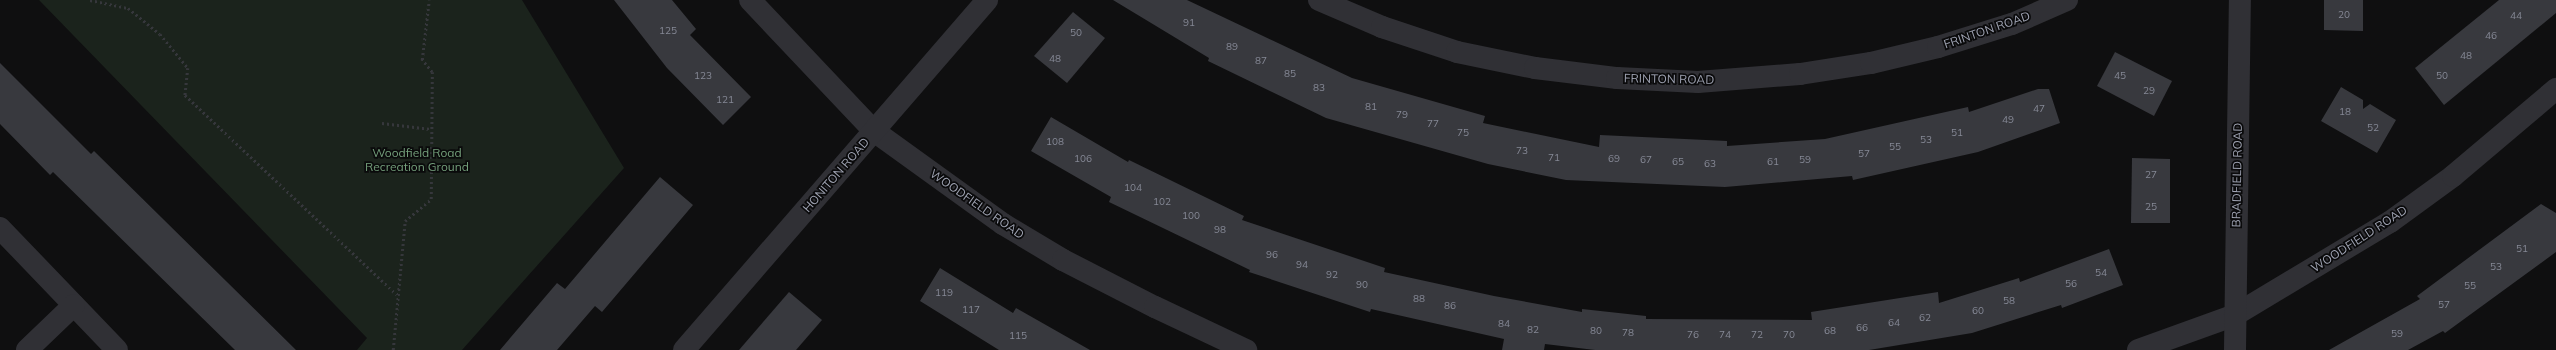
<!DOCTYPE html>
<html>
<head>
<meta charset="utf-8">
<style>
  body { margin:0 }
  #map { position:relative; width:2556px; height:350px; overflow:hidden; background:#0f0f10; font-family:Mulish,sans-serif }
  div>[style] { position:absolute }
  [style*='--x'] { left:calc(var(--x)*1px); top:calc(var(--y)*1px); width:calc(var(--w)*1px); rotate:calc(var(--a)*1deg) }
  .green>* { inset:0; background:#1b231c }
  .building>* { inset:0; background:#38393e }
  .path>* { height:2.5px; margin-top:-1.25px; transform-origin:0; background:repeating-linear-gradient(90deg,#36373c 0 2px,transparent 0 5px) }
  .street>* { height:22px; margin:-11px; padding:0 11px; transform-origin:11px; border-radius:11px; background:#303035 }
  span { translate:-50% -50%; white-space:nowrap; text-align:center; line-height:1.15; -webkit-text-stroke:3.5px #0a0a0b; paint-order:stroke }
  .number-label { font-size:10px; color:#858895 }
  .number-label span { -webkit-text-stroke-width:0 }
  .street-label { font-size:12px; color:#9fa3b2 }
  .park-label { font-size:12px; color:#749f7b }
</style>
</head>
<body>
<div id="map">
  <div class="green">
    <div style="clip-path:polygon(39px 0,522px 0,624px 168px,462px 350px,357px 350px,367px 338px)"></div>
  </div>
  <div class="building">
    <div style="clip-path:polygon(614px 0,672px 0,696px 29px,690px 35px,751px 97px,723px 125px,667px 68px)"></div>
    <div style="clip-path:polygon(1113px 0,1187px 0,1352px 78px,1485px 116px,1483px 123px,1599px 147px,1600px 135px,1727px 141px,1727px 146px,1825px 139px,1968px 107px,1969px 112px,2038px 89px,2049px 89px,2060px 123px,1978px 152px,1853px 180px,1852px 176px,1725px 187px,1566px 180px,1488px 164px,1326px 118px,1208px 61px,1209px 58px)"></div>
    <div style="clip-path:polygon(2324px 0,2363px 0,2363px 31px,2324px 30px)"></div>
    <div style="clip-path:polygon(2499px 0,2556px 0,2556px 13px,2444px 105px,2415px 68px)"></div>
    <div style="clip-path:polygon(1073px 12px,1105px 38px,1067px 83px,1034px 56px)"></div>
    <div style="clip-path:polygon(2115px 52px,2172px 81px,2154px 116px,2097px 86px)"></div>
    <div style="clip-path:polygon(0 63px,91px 154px,94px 151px,296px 350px,235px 350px,53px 172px,50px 175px,0 124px)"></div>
    <div style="clip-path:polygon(2341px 87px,2363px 100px,2363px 109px,2370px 104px,2396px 120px,2377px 153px,2321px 121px)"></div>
    <div style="clip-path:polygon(1051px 117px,1128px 162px,1129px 160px,1244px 216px,1242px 220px,1385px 268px,1384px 272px,1494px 296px,1582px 312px,1582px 309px,1646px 316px,1646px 319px,1812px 320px,1811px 312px,1938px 292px,1939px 303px,2019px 278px,2020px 282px,2109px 249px,2123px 285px,2062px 308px,2061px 305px,1972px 333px,1869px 350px,1595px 350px,1545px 344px,1544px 350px,1502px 350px,1504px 339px,1371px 309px,1370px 312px,1249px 272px,1250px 270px,1109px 202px,1111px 197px,1031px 151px)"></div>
    <div style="clip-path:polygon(2132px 158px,2170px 159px,2170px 223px,2131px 223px)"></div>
    <div style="clip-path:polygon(660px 177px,693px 205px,602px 312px,595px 306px,557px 350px,500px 350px,557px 283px,565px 289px)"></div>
    <div style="clip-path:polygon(2541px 204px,2556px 213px,2556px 252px,2445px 333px,2443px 331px,2408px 350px,2329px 350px,2420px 299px,2417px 296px)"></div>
    <div style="clip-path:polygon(940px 268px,1013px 313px,1016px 308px,1090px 350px,999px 350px,920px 301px)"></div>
    <div style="clip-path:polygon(789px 292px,822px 320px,796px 350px,739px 350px)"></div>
  </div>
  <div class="path">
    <div style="--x:90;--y:0;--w:39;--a:12"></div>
    <div style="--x:128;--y:8;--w:41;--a:39.1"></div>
    <div style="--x:160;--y:34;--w:44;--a:50.5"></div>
    <div style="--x:188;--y:68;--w:27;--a:96"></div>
    <div style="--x:185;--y:95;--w:291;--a:43.3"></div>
    <div style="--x:382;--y:123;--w:49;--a:7"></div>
    <div style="--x:393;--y:350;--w:130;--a:-84.7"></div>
    <div style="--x:405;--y:221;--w:34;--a:-40"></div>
    <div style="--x:431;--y:199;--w:127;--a:-89.5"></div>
    <div style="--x:432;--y:72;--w:16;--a:-130"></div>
    <div style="--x:422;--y:60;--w:60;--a:-83.3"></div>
  </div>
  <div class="street">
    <div style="--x:750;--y:0;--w:180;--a:46.6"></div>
    <div style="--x:874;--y:131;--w:159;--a:35.8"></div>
    <div style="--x:1003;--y:224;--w:70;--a:31"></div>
    <div style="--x:1063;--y:260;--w:103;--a:27.1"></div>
    <div style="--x:1155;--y:307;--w:101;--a:25.3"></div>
    <div style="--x:1319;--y:0;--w:69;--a:23.2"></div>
    <div style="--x:1382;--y:27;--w:79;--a:18.4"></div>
    <div style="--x:1457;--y:52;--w:80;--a:11.6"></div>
    <div style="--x:1535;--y:68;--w:83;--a:7"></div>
    <div style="--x:1617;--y:78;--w:81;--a:2.8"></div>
    <div style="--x:1698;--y:82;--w:102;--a:-4.5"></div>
    <div style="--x:1800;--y:74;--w:72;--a:-8.8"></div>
    <div style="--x:1871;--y:63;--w:69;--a:-13.4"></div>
    <div style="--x:1938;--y:47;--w:77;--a:-17.3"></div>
    <div style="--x:2012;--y:24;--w:60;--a:-23.6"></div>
    <div style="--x:0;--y:228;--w:169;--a:46.2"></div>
    <div style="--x:27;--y:350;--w:65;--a:-43.8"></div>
    <div style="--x:684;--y:350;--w:463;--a:-49.1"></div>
    <div style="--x:2138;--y:350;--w:103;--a:-19.8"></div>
    <div style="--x:2235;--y:315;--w:181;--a:-31"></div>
    <div style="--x:2390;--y:222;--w:78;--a:-36.1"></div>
    <div style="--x:2453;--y:176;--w:135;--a:-40.2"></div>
    <div style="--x:2235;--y:350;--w:350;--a:-89.2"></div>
  </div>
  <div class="number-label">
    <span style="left:2344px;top:15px">20</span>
    <span style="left:2516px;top:16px">44</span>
    <span style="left:1189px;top:23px">91</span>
    <span style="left:668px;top:31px">125</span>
    <span style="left:1076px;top:33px">50</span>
    <span style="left:2491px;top:36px">46</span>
    <span style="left:1232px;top:47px">89</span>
    <span style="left:2466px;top:56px">48</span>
    <span style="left:1055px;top:59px">48</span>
    <span style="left:1261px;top:61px">87</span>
    <span style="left:1290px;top:74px">85</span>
    <span style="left:703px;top:76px">123</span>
    <span style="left:2120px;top:76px">45</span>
    <span style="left:2442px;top:76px">50</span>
    <span style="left:1319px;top:88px">83</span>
    <span style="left:2149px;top:91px">29</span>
    <span style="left:725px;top:100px">121</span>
    <span style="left:1371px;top:107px">81</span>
    <span style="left:2039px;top:109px">47</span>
    <span style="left:2345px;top:112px">18</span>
    <span style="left:1402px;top:115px">79</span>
    <span style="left:2008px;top:120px">49</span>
    <span style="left:1433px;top:124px">77</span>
    <span style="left:2373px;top:128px">52</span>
    <span style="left:1463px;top:133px">75</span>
    <span style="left:1957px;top:133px">51</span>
    <span style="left:1926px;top:140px">53</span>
    <span style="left:1055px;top:142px">108</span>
    <span style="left:1895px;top:147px">55</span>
    <span style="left:1522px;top:151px">73</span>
    <span style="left:1864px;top:154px">57</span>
    <span style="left:1554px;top:158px">71</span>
    <span style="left:1083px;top:159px">106</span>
    <span style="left:1614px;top:159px">69</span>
    <span style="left:1646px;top:160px">67</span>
    <span style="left:1805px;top:160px">59</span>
    <span style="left:1678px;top:162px">65</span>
    <span style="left:1773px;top:162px">61</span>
    <span style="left:1710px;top:164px">63</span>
    <span style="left:2151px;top:175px">27</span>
    <span style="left:1133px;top:188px">104</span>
    <span style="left:1162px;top:202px">102</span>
    <span style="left:2151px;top:207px">25</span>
    <span style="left:1191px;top:216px">100</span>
    <span style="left:1220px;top:230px">98</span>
    <span style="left:2522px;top:249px">51</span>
    <span style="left:1272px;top:255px">96</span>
    <span style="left:1302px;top:265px">94</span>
    <span style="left:2496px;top:267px">53</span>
    <span style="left:2101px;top:273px">54</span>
    <span style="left:1332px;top:275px">92</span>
    <span style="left:2071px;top:284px">56</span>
    <span style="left:1362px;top:285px">90</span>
    <span style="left:2470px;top:286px">55</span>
    <span style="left:944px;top:293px">119</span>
    <span style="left:1419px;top:299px">88</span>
    <span style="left:2009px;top:301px">58</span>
    <span style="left:2444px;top:305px">57</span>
    <span style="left:1450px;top:306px">86</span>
    <span style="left:971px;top:310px">117</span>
    <span style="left:1978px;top:311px">60</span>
    <span style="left:1925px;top:318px">62</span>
    <span style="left:1894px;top:323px">64</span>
    <span style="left:1504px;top:324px">84</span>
    <span style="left:1862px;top:328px">66</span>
    <span style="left:1533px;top:330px">82</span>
    <span style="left:1596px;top:331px">80</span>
    <span style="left:1830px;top:331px">68</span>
    <span style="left:1628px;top:333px">78</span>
    <span style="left:2397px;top:334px">59</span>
    <span style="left:1693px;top:335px">76</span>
    <span style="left:1725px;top:335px">74</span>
    <span style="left:1757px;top:335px">72</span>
    <span style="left:1789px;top:335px">70</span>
    <span style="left:1018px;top:336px">115</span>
  </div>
  <div class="street-label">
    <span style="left:1987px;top:30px;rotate:-19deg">FRINTON ROAD</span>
    <span style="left:1669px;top:79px;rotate:1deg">FRINTON ROAD</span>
    <span style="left:836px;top:175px;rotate:-49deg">HONITON ROAD</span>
    <span style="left:2237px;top:175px;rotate:-89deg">BRADFIELD ROAD</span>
    <span style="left:977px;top:204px;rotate:35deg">WOODFIELD ROAD</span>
    <span style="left:2359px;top:239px;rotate:-33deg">WOODFIELD ROAD</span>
  </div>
  <div class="park-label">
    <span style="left:417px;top:160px">Woodfield Road<br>Recreation Ground</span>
  </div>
</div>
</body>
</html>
